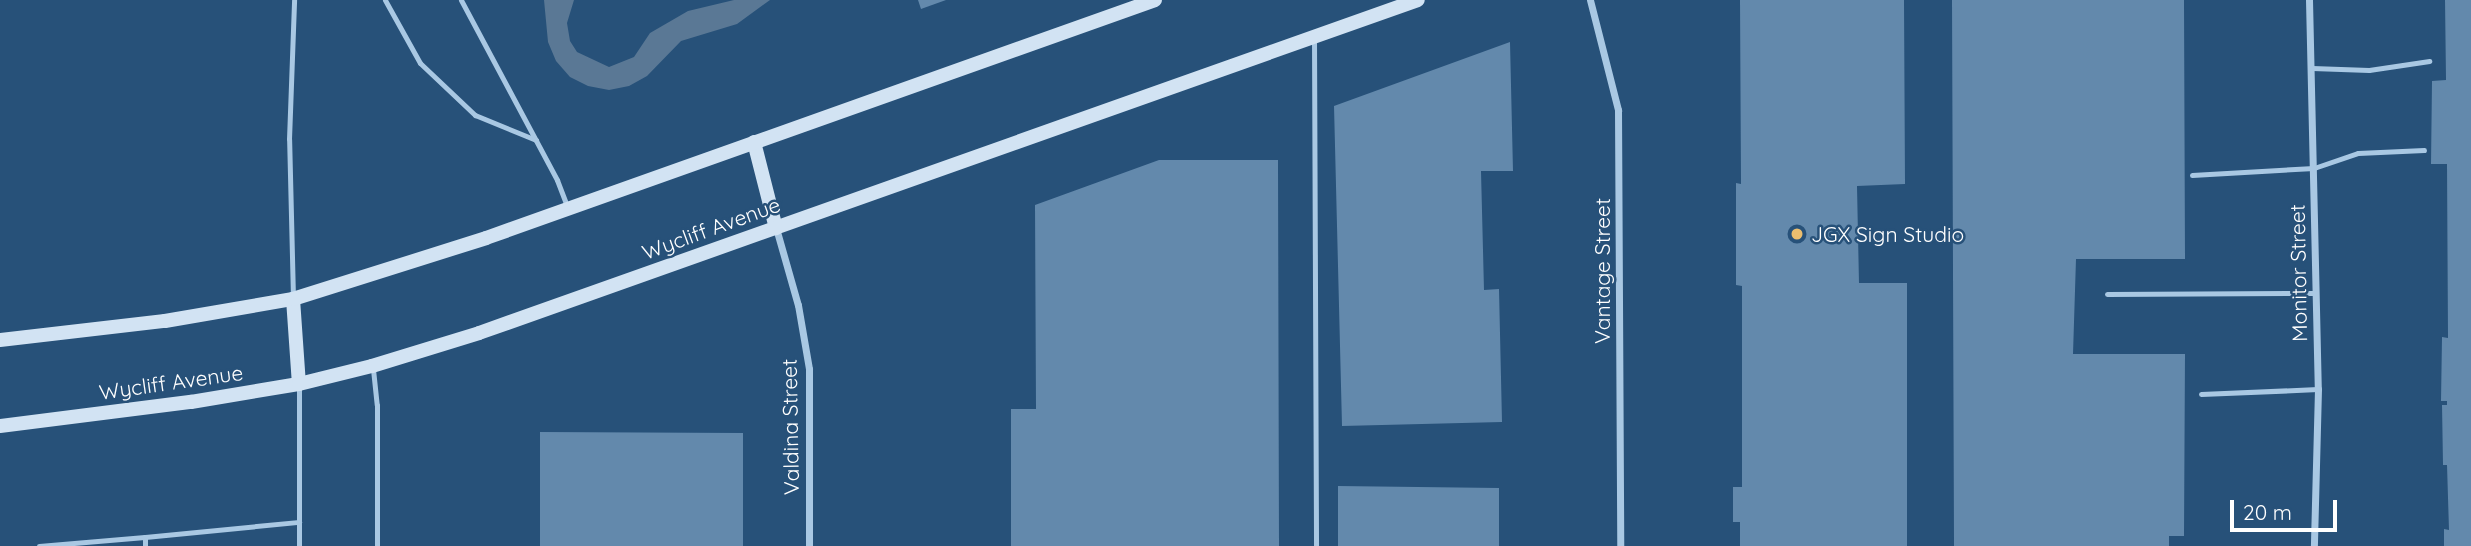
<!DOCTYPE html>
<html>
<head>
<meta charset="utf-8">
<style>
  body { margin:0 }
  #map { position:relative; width:2471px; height:546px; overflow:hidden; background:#275179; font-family:Quicksand,sans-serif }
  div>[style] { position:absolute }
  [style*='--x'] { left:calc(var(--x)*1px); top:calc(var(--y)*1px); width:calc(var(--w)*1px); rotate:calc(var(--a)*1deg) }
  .water>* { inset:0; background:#5a7895 }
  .building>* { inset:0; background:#6389ac }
  .lane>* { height:5px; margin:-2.5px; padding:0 2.5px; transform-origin:2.5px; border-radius:2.5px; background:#a9c8e3 }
  .street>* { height:7px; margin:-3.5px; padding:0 3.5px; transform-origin:3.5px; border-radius:3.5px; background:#a9c8e3 }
  .secondary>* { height:14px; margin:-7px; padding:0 7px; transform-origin:7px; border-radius:7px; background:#d2e3f3 }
  .dots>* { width:19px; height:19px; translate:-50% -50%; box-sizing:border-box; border:4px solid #275179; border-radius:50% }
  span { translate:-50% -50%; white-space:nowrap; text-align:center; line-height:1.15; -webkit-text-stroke:5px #275179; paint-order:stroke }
  .street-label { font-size:21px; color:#fff }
  .poi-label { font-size:21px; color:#fff }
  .left { translate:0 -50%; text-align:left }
  .scale { position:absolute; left:2230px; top:500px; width:107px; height:32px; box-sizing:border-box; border:4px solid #fff; border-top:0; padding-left:9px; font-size:21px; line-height:24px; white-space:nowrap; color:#fff; -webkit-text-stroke:5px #275179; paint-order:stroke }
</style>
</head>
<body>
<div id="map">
  <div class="water">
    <div style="clip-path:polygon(544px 0,574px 0,567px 23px,570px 41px,577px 52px,609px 67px,634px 57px,650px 33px,688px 11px,734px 0,770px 0,737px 24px,681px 41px,647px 76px,629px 86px,609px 90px,588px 86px,570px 77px,556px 61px,548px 42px)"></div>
  </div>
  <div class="building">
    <div style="clip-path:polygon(918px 0,946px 0,921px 9px)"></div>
    <div style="clip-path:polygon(1740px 0,1904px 0,1905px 184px,1857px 186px,1859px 283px,1907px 283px,1907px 546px,1740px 546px,1740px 522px,1733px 522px,1733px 487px,1742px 487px,1742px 286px,1736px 285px,1736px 183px,1741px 184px)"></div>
    <div style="clip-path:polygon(1952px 0,2184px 0,2185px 259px,2076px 259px,2073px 354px,2185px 354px,2184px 536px,2169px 536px,2169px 546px,1954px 546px)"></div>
    <div style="clip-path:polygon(2445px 0,2471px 0,2471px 546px,2444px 546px,2444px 529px,2449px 530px,2447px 465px,2443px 465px,2442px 405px,2447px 405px,2447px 401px,2441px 401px,2442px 337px,2448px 338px,2447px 164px,2431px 164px,2432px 81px,2446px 80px)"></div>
    <div style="clip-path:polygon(1510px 42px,1513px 171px,1481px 171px,1484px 290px,1499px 289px,1502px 422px,1342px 426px,1334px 106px)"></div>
    <div style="clip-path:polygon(1159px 160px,1278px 160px,1279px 546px,1011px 546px,1011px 409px,1036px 409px,1035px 205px)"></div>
    <div style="clip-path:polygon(540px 432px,743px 433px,743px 546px,540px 546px)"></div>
    <div style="clip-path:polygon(1338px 486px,1499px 488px,1499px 546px,1338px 546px)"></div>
  </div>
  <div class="lane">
    <div style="--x:385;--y:0;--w:72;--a:60.9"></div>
    <div style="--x:420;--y:63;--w:76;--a:43.4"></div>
    <div style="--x:475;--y:115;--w:66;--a:22.3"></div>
    <div style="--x:461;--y:0;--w:204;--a:61.9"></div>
    <div style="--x:557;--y:180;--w:30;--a:69"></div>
    <div style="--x:1314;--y:38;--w:508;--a:89.77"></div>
    <div style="--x:2312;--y:68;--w:57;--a:2"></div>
    <div style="--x:2369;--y:70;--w:61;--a:-8.5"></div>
    <div style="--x:2192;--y:175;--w:122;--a:-3.3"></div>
    <div style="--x:2314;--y:168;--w:46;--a:-18.8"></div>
    <div style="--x:2358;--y:153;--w:66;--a:-2.6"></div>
    <div style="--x:2107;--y:294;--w:209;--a:-0.3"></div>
    <div style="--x:293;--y:298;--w:159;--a:-91.4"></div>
    <div style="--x:289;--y:139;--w:139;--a:-87.9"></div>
    <div style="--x:373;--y:369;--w:36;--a:84"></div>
    <div style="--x:377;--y:405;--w:141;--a:90"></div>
    <div style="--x:299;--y:384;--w:162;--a:90"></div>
    <div style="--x:2201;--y:394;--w:117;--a:-2.4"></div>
    <div style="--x:145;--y:537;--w:155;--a:-5.6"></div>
    <div style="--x:39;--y:546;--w:106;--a:-4.9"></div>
    <div style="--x:145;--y:537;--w:9;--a:90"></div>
  </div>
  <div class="street">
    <div style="--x:1590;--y:0;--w:114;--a:75.7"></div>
    <div style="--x:1618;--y:110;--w:436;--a:89.7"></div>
    <div style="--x:2309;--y:0;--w:389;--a:88.7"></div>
    <div style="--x:2318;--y:389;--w:157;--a:91.5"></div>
    <div style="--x:776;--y:228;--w:80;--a:74.1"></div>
    <div style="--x:798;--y:305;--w:65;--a:80.2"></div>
    <div style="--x:809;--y:369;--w:177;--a:90"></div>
  </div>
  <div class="secondary">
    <div style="--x:754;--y:142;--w:89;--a:75.7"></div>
    <div style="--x:293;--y:299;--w:85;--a:86"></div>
    <div style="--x:0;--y:340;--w:166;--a:-6.6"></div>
    <div style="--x:165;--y:321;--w:130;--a:-9.8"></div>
    <div style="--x:293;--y:299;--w:202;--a:-17.5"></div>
    <div style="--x:486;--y:238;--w:710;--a:-19.58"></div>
    <div style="--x:0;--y:426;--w:193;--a:-7.2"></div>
    <div style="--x:191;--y:402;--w:109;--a:-9.5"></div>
    <div style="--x:299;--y:384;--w:75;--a:-13.9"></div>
    <div style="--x:372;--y:366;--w:112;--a:-17.1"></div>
    <div style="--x:479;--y:333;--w:996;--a:-19.53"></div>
  </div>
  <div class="dots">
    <div style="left:1797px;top:234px;background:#ebbe6f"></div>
  </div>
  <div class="street-label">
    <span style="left:711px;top:228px;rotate:-20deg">Wycliff Avenue</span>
    <span style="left:1602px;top:271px;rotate:-90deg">Vantage Street</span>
    <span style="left:2298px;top:273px;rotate:-91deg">Monitor Street</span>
    <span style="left:171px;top:382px;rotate:-8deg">Wycliff Avenue</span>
    <span style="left:790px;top:427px;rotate:-91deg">Valdina Street</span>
  </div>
  <div class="poi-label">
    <span class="left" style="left:1811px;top:234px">JGX Sign Studio</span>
  </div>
  <div class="scale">20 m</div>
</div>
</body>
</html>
